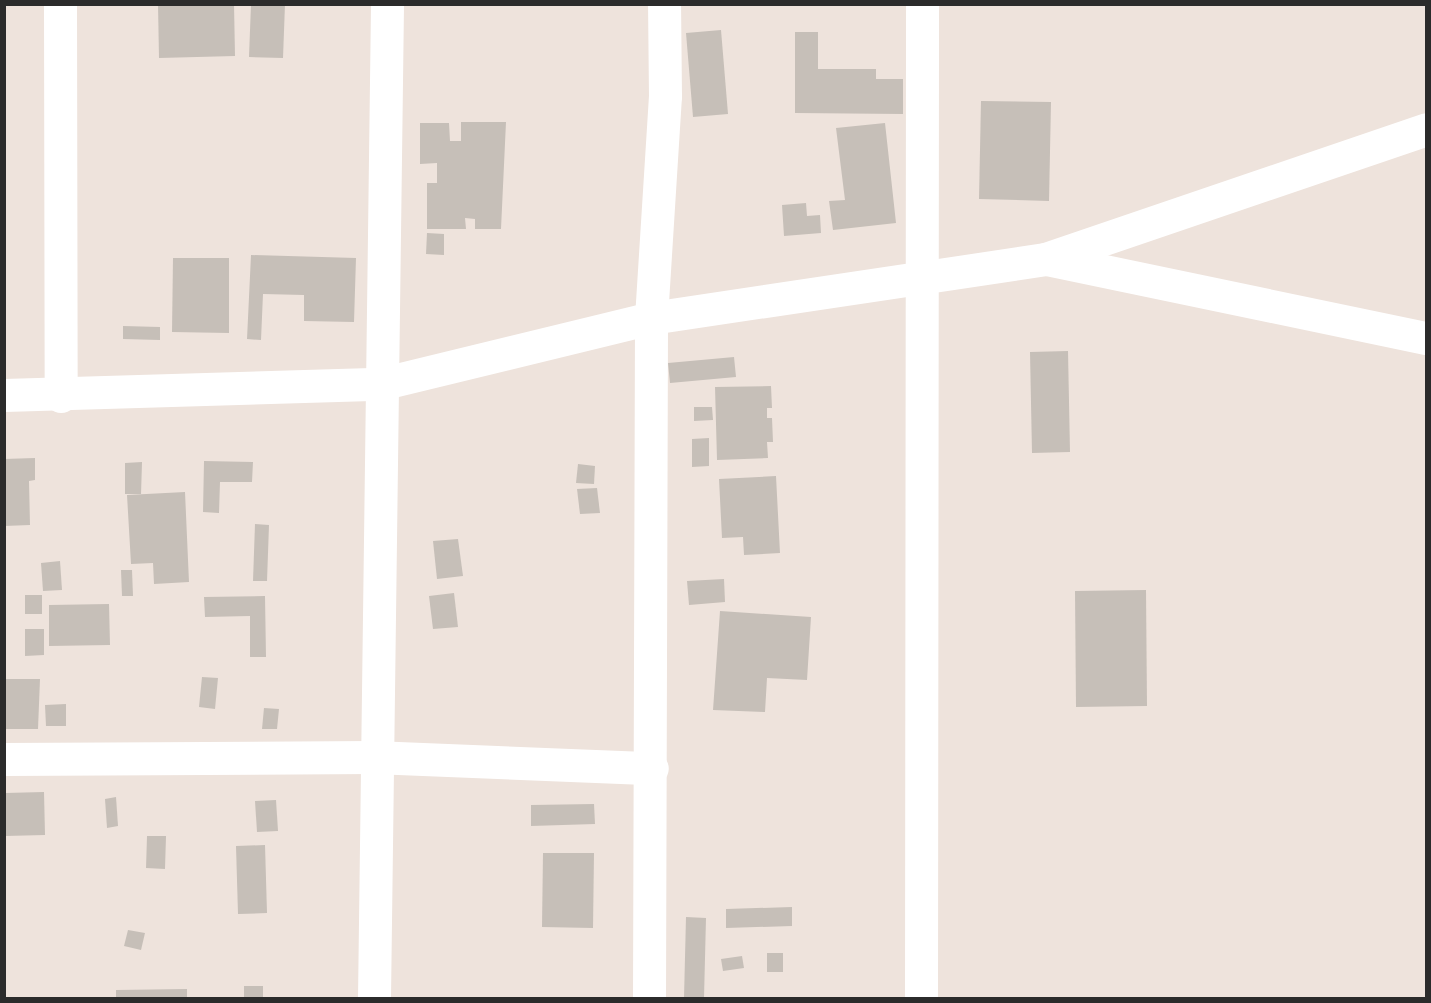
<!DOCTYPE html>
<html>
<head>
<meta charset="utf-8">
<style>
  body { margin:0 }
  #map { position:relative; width:1431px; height:1003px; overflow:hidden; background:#eee3dc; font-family:Jost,sans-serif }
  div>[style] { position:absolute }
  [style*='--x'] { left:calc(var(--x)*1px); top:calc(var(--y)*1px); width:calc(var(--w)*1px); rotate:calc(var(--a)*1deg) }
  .building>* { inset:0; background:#c6bfb8 }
  .minor>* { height:33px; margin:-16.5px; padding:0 16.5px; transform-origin:16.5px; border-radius:16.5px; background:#fff }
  span { translate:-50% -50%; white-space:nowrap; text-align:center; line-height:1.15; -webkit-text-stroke:5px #fff; paint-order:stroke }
  .frame { position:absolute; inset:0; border:6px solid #2b2b2b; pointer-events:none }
</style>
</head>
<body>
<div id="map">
  <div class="building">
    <div style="clip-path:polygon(158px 4px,234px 4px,235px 56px,159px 58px)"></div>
    <div style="clip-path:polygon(251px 4px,285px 4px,283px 58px,249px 57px)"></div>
    <div style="clip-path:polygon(721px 30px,728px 114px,693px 117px,686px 33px)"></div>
    <div style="clip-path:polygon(795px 32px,818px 32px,818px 69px,876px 69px,876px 79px,903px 79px,903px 114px,795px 113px)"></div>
    <div style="clip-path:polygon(981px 101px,1051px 102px,1049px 201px,979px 199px)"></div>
    <div style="clip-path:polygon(461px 122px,506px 122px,501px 229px,475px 229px,475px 219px,465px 218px,466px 229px,427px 229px,427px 183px,437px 183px,437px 163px,420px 164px,420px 123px,449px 123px,450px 141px,461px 141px)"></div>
    <div style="clip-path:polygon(885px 123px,896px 223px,833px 230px,829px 201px,845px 200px,836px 128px)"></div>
    <div style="clip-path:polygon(806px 203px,807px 216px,820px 215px,821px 233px,784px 236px,782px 205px)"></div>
    <div style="clip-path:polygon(427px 233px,444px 234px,444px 255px,426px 254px)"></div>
    <div style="clip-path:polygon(251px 255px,356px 258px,354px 322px,304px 321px,304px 295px,263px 294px,261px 340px,247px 339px)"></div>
    <div style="clip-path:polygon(173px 258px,229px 258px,229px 333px,172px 332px)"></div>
    <div style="clip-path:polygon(123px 326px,160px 327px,160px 340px,123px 339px)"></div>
    <div style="clip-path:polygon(1068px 351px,1070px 452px,1032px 453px,1030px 352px)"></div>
    <div style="clip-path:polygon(734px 357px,736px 377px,670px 383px,668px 363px)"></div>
    <div style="clip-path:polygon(771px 386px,772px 408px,767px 408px,767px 418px,772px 418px,773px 442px,767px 442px,768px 458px,717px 460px,715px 387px)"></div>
    <div style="clip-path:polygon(694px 407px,712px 407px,713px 420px,694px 421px)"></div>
    <div style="clip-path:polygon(709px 438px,709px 466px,692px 467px,692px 439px)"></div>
    <div style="clip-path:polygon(35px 458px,35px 480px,29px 481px,30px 525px,4px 526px,4px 459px)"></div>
    <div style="clip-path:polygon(204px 461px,253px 462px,252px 482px,220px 482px,219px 513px,203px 512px)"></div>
    <div style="clip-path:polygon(142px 462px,141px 494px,125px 494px,125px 463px)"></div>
    <div style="clip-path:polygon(578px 464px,595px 466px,594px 484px,576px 483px)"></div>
    <div style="clip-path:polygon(776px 476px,780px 553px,744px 555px,743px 537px,722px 538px,719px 479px)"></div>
    <div style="clip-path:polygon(597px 488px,600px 513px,580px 514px,577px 489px)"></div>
    <div style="clip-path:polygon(185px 492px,189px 582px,154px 584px,153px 563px,131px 564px,127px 495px)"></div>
    <div style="clip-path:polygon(255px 524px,269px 525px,267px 581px,253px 581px)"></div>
    <div style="clip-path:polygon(458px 539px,463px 576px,437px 579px,433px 541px)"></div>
    <div style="clip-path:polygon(60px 561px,62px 590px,43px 591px,41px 563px)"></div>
    <div style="clip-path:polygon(121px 570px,132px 570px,133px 596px,122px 596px)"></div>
    <div style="clip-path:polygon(724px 579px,725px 602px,689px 605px,687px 581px)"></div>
    <div style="clip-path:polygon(1146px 590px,1147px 706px,1076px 707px,1075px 591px)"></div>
    <div style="clip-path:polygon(454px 593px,458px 627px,433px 629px,429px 596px)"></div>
    <div style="clip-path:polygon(25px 595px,42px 595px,42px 614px,25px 614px)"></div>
    <div style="clip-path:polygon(265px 596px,266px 657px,250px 657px,250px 616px,205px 617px,204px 597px)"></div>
    <div style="clip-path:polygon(109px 604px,110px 645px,49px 646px,49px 605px)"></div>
    <div style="clip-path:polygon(720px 611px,811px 617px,807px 680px,767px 678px,765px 712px,713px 710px)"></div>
    <div style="clip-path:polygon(25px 629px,44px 629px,44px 655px,25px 656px)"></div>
    <div style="clip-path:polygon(202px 677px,218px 678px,215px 709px,199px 707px)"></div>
    <div style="clip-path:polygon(4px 679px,40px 679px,38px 729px,4px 729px)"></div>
    <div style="clip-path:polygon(66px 704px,66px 726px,46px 726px,45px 705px)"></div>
    <div style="clip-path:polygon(264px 708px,279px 709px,277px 729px,262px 729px)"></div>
    <div style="clip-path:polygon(44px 792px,45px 835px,5px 836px,5px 793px)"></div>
    <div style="clip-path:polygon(116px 797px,118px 826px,107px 828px,105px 799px)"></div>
    <div style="clip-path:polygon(276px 800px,278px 831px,257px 832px,255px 801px)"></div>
    <div style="clip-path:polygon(594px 804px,595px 824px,531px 826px,531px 805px)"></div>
    <div style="clip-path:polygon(147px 836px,166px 836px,165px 869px,146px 868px)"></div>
    <div style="clip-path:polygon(265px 845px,267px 913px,238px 914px,236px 846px)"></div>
    <div style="clip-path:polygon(543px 853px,594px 853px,593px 928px,542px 927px)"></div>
    <div style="clip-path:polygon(792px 907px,792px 926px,726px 928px,726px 909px)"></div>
    <div style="clip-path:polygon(686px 917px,706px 918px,704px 998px,684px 998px)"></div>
    <div style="clip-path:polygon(128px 930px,145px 933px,141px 950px,124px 946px)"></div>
    <div style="clip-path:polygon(767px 953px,783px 953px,783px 972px,767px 972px)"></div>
    <div style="clip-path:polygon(742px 956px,744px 968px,723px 971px,721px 959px)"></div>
    <div style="clip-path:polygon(244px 986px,263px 986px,263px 998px,244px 998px)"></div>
    <div style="clip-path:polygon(187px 989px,187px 998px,116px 998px,116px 990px)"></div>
  </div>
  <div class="minor">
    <div style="--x:60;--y:4;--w:392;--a:89.9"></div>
    <div style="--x:1047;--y:259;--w:387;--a:11.8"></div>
    <div style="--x:4;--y:395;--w:376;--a:-1.7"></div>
    <div style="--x:380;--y:384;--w:279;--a:-13.7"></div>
    <div style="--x:651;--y:318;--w:398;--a:-8.5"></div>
    <div style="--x:1045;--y:259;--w:403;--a:-18.8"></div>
    <div style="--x:4;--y:759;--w:369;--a:-0.3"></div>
    <div style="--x:373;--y:757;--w:279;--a:2.3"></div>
    <div style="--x:374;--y:998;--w:994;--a:-89.25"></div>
    <div style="--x:649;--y:998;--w:680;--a:-89.83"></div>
    <div style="--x:651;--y:318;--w:222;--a:-86.4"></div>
    <div style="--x:665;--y:96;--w:92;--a:-90.6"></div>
    <div style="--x:921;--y:998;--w:994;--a:-89.94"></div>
  </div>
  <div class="frame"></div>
</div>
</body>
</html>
